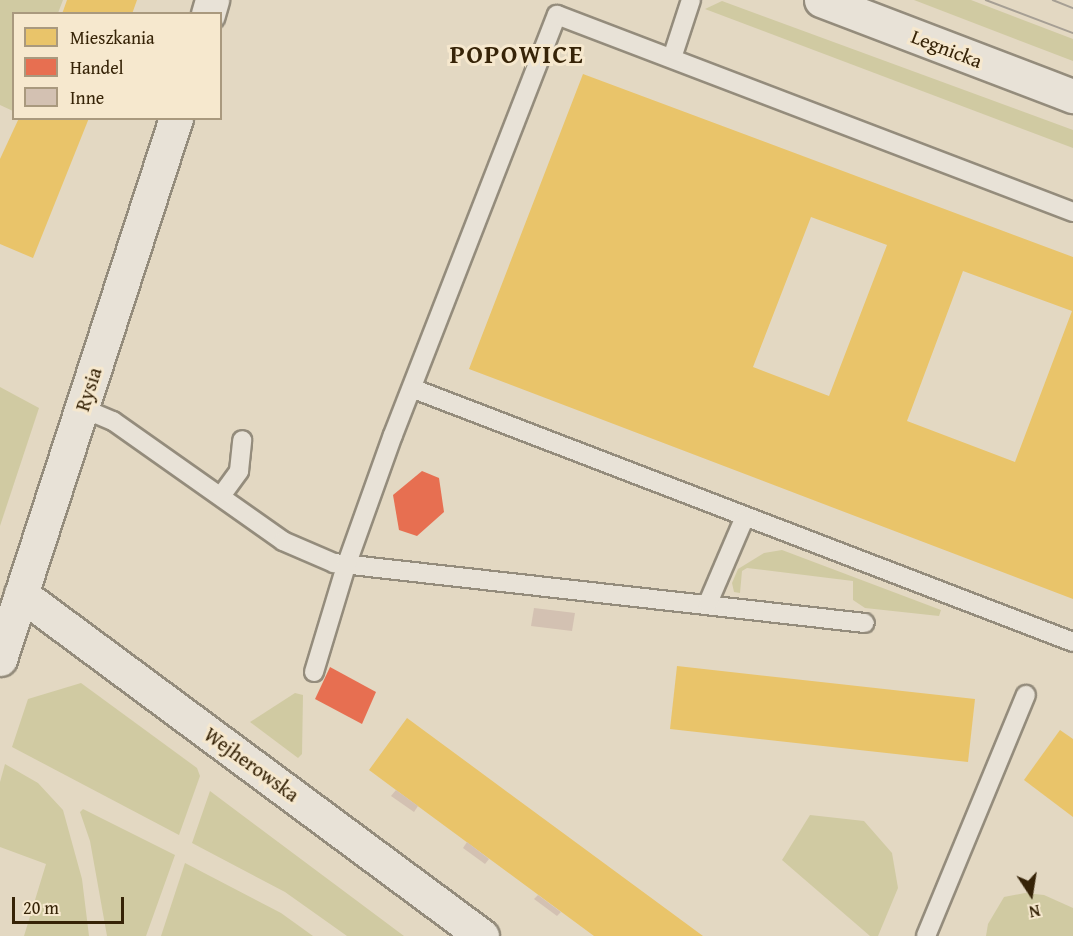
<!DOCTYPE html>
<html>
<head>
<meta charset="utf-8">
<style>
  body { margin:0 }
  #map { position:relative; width:1073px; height:936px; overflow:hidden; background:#e3d8c2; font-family:"Gentium Book Plus",serif }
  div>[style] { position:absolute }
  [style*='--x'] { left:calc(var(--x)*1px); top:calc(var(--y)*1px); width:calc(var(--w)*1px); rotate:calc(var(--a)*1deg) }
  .green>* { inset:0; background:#d0caa2 }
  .homes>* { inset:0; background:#e9c46a }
  .shops>* { inset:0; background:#e76f51 }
  .building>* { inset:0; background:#d3c1b2 }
  .roads { filter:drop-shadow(2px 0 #948c7c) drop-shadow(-2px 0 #948c7c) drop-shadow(0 2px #948c7c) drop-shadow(0 -2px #948c7c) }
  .service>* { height:18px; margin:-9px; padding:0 9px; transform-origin:9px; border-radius:9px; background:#e8e2d7 }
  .minor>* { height:33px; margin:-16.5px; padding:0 16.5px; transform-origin:16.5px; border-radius:16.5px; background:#e8e2d7 }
  .secondary>* { height:33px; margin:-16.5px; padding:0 16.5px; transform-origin:16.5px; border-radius:16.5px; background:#e8e2d7 }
  .tram>* { height:1.5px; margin:-0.75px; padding:0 0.75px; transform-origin:0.75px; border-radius:0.75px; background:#a69f94 }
  span { translate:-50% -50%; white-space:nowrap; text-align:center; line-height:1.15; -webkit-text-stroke:6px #f6e8ce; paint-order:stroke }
  .street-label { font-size:20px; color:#362307 }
  .district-label { font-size:26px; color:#362307; font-weight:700; letter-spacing:1.5px }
  .legend { position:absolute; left:12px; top:12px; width:210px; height:108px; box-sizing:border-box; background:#f6e8ce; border:2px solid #a9997e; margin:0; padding:8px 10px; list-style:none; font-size:18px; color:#362307 }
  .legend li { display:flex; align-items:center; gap:12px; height:30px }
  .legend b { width:30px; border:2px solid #a9997e }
  .north { position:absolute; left:1001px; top:864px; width:60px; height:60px; -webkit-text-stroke:4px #f6e8ce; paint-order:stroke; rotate:168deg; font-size:16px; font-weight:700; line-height:24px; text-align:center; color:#362307 }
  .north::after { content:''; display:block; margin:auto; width:21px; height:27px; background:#362307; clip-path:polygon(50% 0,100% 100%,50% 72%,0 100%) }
  .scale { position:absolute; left:12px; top:897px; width:112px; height:27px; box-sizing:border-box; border:3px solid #362307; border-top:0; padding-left:8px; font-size:18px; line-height:21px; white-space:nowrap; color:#362307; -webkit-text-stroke:4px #f6e8ce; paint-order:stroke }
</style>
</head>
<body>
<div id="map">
  <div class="green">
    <div style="clip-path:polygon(0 0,63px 0,58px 13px,14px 14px,13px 111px,0 105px)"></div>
    <div style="clip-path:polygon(914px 0,971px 0,1073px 39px,1073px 61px)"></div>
    <div style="clip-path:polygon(722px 1px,1073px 130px,1073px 148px,705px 9px)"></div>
    <div style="clip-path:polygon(0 387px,39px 408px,0 526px)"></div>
    <div style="clip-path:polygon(782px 550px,941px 610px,939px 616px,865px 608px,853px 600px,853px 581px,747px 568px,742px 571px,740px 593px,734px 592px,732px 583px,738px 569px,764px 553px)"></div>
    <div style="clip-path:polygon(81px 683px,197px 768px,200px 776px,179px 835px,12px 747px,28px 699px)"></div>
    <div style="clip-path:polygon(295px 693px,303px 695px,302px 754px,298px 758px,250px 722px)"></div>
    <div style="clip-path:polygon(5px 764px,38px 783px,63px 810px,82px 879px,89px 936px,24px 936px,46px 864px,0 847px,0 782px)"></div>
    <div style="clip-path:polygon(210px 791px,404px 936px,347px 936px,285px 892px,192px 843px)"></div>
    <div style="clip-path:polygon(83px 809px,175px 855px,146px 936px,107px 936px,90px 841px,80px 812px)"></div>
    <div style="clip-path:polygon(810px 815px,864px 821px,892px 853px,898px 888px,878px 936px,870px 936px,782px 860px)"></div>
    <div style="clip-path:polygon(185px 863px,281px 913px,313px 936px,161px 936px)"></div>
    <div style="clip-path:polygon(1025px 893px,1044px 895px,1073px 908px,1073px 936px,986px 936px,988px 924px,1004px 897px)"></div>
  </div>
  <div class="homes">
    <div style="clip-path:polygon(67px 0,137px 0,132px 14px,62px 14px)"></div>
    <div style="clip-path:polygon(evenodd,583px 74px,1073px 257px,1073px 599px,469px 369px,583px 74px,811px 217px,887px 245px,829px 396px,753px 367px,811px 217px,583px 74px,963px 271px,1072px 311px,1015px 462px,907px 421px,963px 271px)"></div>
    <div style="clip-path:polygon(19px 118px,89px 118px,33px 258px,0 244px,0 159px)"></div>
    <div style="clip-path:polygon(677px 666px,975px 699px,968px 762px,670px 729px)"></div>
    <div style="clip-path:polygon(407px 718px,559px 830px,703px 936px,594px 936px,396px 790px,369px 770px)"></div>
    <div style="clip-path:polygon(1060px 730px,1073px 739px,1073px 817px,1024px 780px)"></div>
  </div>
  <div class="shops">
    <div style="clip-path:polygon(422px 471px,439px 478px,444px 512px,417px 536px,399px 530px,393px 495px)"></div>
    <div style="clip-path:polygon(330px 667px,376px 692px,362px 724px,315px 699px)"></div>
  </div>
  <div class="building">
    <div style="clip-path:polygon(534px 608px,575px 613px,572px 631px,531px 626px)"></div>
    <div style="clip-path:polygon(396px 790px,418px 806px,414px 812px,391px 796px)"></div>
    <div style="clip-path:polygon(467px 842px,489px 859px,485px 864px,463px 848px)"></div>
    <div style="clip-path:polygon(538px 895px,561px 912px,557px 916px,534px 899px)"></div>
  </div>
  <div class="roads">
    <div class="service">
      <div style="--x:672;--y:58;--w:61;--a:-71.9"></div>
      <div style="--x:414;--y:389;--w:706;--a:21"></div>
      <div style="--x:82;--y:408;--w:34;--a:23"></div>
      <div style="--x:113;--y:421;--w:208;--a:35.2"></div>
      <div style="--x:283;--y:541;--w:56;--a:23.3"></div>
      <div style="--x:334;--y:563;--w:534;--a:6.45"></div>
      <div style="--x:221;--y:496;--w:31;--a:-54"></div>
      <div style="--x:239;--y:471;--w:31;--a:-84"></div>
      <div style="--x:708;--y:603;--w:91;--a:-66.8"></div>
      <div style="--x:314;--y:672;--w:111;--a:-73.2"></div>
      <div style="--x:346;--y:566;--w:139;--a:-70.3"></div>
      <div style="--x:393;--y:435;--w:451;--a:-68.7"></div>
      <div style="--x:557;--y:15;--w:552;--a:20.9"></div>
      <div style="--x:926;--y:936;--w:261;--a:-67.5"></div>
    </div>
    <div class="minor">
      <div style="--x:208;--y:14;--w:15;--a:-74"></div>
      <div style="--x:21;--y:594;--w:574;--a:36.57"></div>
      <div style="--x:0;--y:659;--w:569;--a:-71.98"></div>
    </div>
    <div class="secondary">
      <div style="--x:821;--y:0;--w:270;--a:20.9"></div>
    </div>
  </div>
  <div class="tram">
    <div style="--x:986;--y:0;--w:93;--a:20.8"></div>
    <div style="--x:1053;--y:0;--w:22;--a:22"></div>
  </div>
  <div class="street-label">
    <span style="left:947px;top:48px;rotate:21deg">Legnicka</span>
    <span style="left:88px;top:389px;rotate:-72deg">Rysia</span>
    <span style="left:252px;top:764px;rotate:36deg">Wejherowska</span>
  </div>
  <div class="district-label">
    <span style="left:517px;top:54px">POPOWICE</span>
  </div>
  <ul class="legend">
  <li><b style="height:16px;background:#e9c46a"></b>Mieszkania</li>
  <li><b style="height:16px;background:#e76f51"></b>Handel</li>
  <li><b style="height:16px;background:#d3c1b2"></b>Inne</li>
  </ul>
  <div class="north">N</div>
  <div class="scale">20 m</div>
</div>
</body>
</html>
